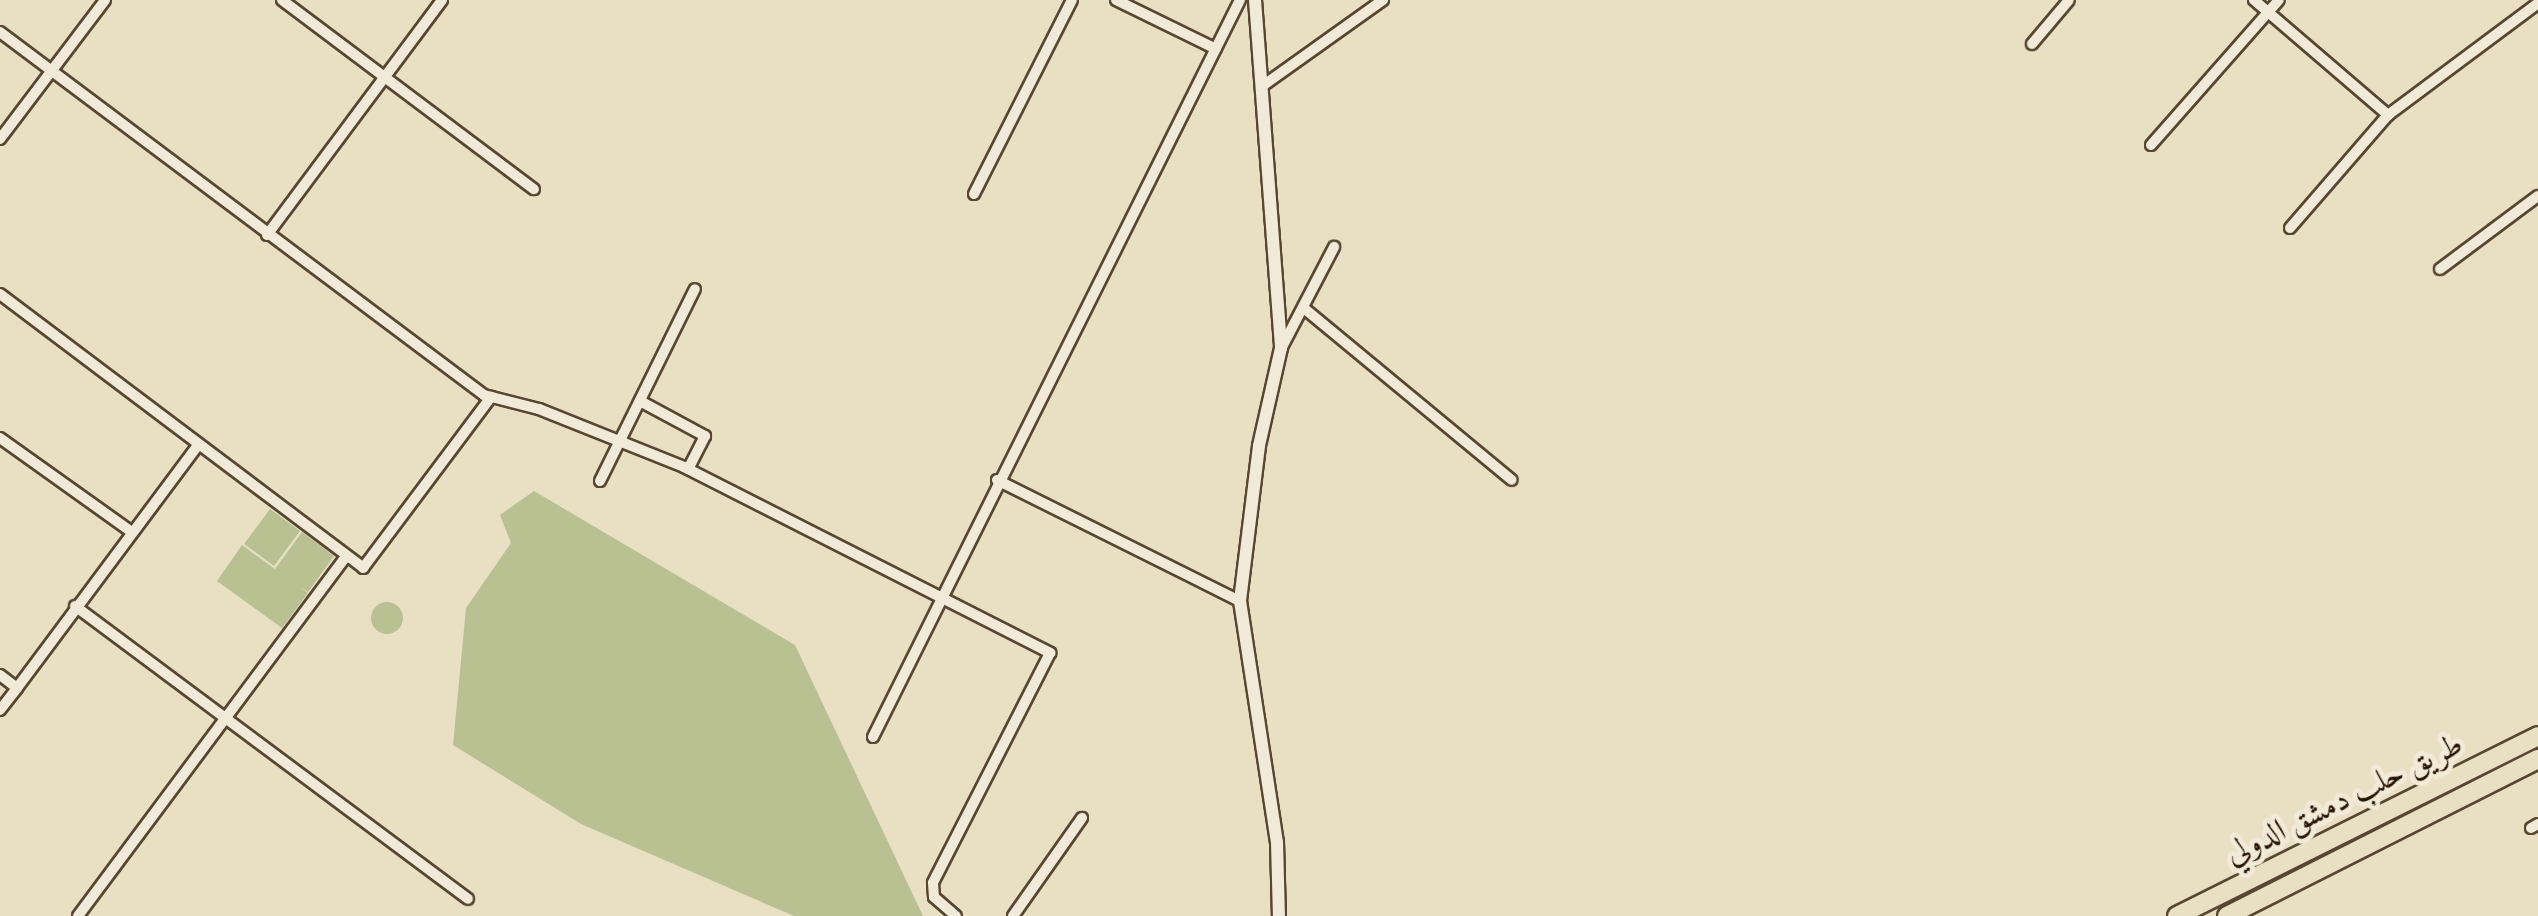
<!DOCTYPE html>
<html>
<head>
<meta charset="utf-8">
<style>
  body { margin:0 }
  #map { position:relative; width:2538px; height:916px; overflow:hidden; background:#e9dfc3; font-family:"IM FELL Double Pica",Amiri,serif }
  div>[style] { position:absolute }
  [style*='--x'] { left:calc(var(--x)*1px); top:calc(var(--y)*1px); width:calc(var(--w)*1px); rotate:calc(var(--a)*1deg) }
  .green>* { inset:0; background:#b9c192 }
  .round { border-radius:50% }
  .roads { filter:drop-shadow(2px 0 #574631) drop-shadow(-2px 0 #574631) drop-shadow(0 2px #574631) drop-shadow(0 -2px #574631) }
  .minor>* { height:10px; margin:-5px; padding:0 5px; transform-origin:5px; border-radius:5px; background:#f1ead8 }
  .tertiary>* { height:12px; margin:-6px; padding:0 6px; transform-origin:6px; border-radius:6px; background:#f1ead8 }
  .motorway>* { height:18px; margin:-9px; padding:0 9px; transform-origin:9px; border-radius:9px; background:#e9dfc3 }
  span { translate:-50% -50%; white-space:nowrap; text-align:center; line-height:1.15; -webkit-text-stroke:10px #f1ead8; paint-order:stroke }
  .street-label { font-size:32px; color:#261300 }
</style>
</head>
<body>
<div id="map">
  <div class="green">
    <div style="clip-path:polygon(534px 491px,795px 645px,923px 916px,794px 916px,581px 824px,453px 745px,466px 608px,511px 543px,500px 515px)"></div>
    <div style="clip-path:polygon(270px 509px,300px 531px,274px 566px,244px 544px)"></div>
    <div style="clip-path:polygon(302px 532px,334px 556px,308px 592px,300px 587px,308px 593px,282px 628px,217px 581px,242px 545px,275px 569px)"></div>
    <div class="round" style="left:371px;top:602px;width:32px;height:32px"></div>
  </div>
  <div class="roads">
    <div class="minor">
      <div style="--x:282;--y:0;--w:315;--a:36.9"></div>
      <div style="--x:1116;--y:0;--w:111;--a:26.1"></div>
      <div style="--x:2254;--y:0;--w:177;--a:40.6"></div>
      <div style="--x:0;--y:32;--w:605;--a:36.87"></div>
      <div style="--x:484;--y:395;--w:57;--a:14.3"></div>
      <div style="--x:539;--y:409;--w:156;--a:21.8"></div>
      <div style="--x:684;--y:467;--w:411;--a:26.9"></div>
      <div style="--x:1050;--y:653;--w:258;--a:117"></div>
      <div style="--x:933;--y:883;--w:14;--a:86"></div>
      <div style="--x:934;--y:897;--w:29;--a:41"></div>
      <div style="--x:2032;--y:44;--w:57;--a:-49.9"></div>
      <div style="--x:1261;--y:87;--w:150;--a:-35.5"></div>
      <div style="--x:0;--y:139;--w:174;--a:-52.9"></div>
      <div style="--x:2151;--y:145;--w:193;--a:-48.6"></div>
      <div style="--x:974;--y:194;--w:217;--a:-63.2"></div>
      <div style="--x:2290;--y:228;--w:150;--a:-49.1"></div>
      <div style="--x:2388;--y:115;--w:187;--a:-36.7"></div>
      <div style="--x:267;--y:235;--w:293;--a:-53.3"></div>
      <div style="--x:2440;--y:269;--w:122;--a:-36.7"></div>
      <div style="--x:0;--y:294;--w:455;--a:37"></div>
      <div style="--x:363;--y:568;--w:214;--a:-53.2"></div>
      <div style="--x:1305;--y:309;--w:268;--a:39.6"></div>
      <div style="--x:1282;--y:347;--w:113;--a:-62.5"></div>
      <div style="--x:640;--y:401;--w:74;--a:28.3"></div>
      <div style="--x:705;--y:436;--w:37;--a:117"></div>
      <div style="--x:0;--y:438;--w:162;--a:35.5"></div>
      <div style="--x:997;--y:480;--w:271;--a:26.5"></div>
      <div style="--x:600;--y:481;--w:214;--a:-63.7"></div>
      <div style="--x:75;--y:606;--w:490;--a:36.7"></div>
      <div style="--x:0;--y:675;--w:21;--a:37"></div>
      <div style="--x:17;--y:688;--w:304;--a:-53.3"></div>
      <div style="--x:0;--y:710;--w:28;--a:-52"></div>
      <div style="--x:873;--y:737;--w:823;--a:-63.53"></div>
      <div style="--x:2531;--y:828;--w:8;--a:-30"></div>
      <div style="--x:78;--y:916;--w:449;--a:-53.3"></div>
      <div style="--x:1013;--y:916;--w:120;--a:-54.9"></div>
    </div>
    <div class="tertiary">
      <div style="--x:1255;--y:0;--w:349;--a:85.7"></div>
      <div style="--x:1281;--y:348;--w:100;--a:102.7"></div>
      <div style="--x:1259;--y:446;--w:156;--a:97"></div>
      <div style="--x:1240;--y:601;--w:244;--a:81.3"></div>
      <div style="--x:1277;--y:842;--w:74;--a:88.5"></div>
    </div>
    <div class="motorway">
      <div style="--x:2177;--y:916;--w:403;--a:-26.5"></div>
      <div style="--x:2227;--y:916;--w:348;--a:-26.8"></div>
    </div>
  </div>
  <div class="street-label">
    <span style="left:2344px;top:799px;rotate:-26deg">طريق حلب دمشق الدولي</span>
  </div>
</div>
</body>
</html>
